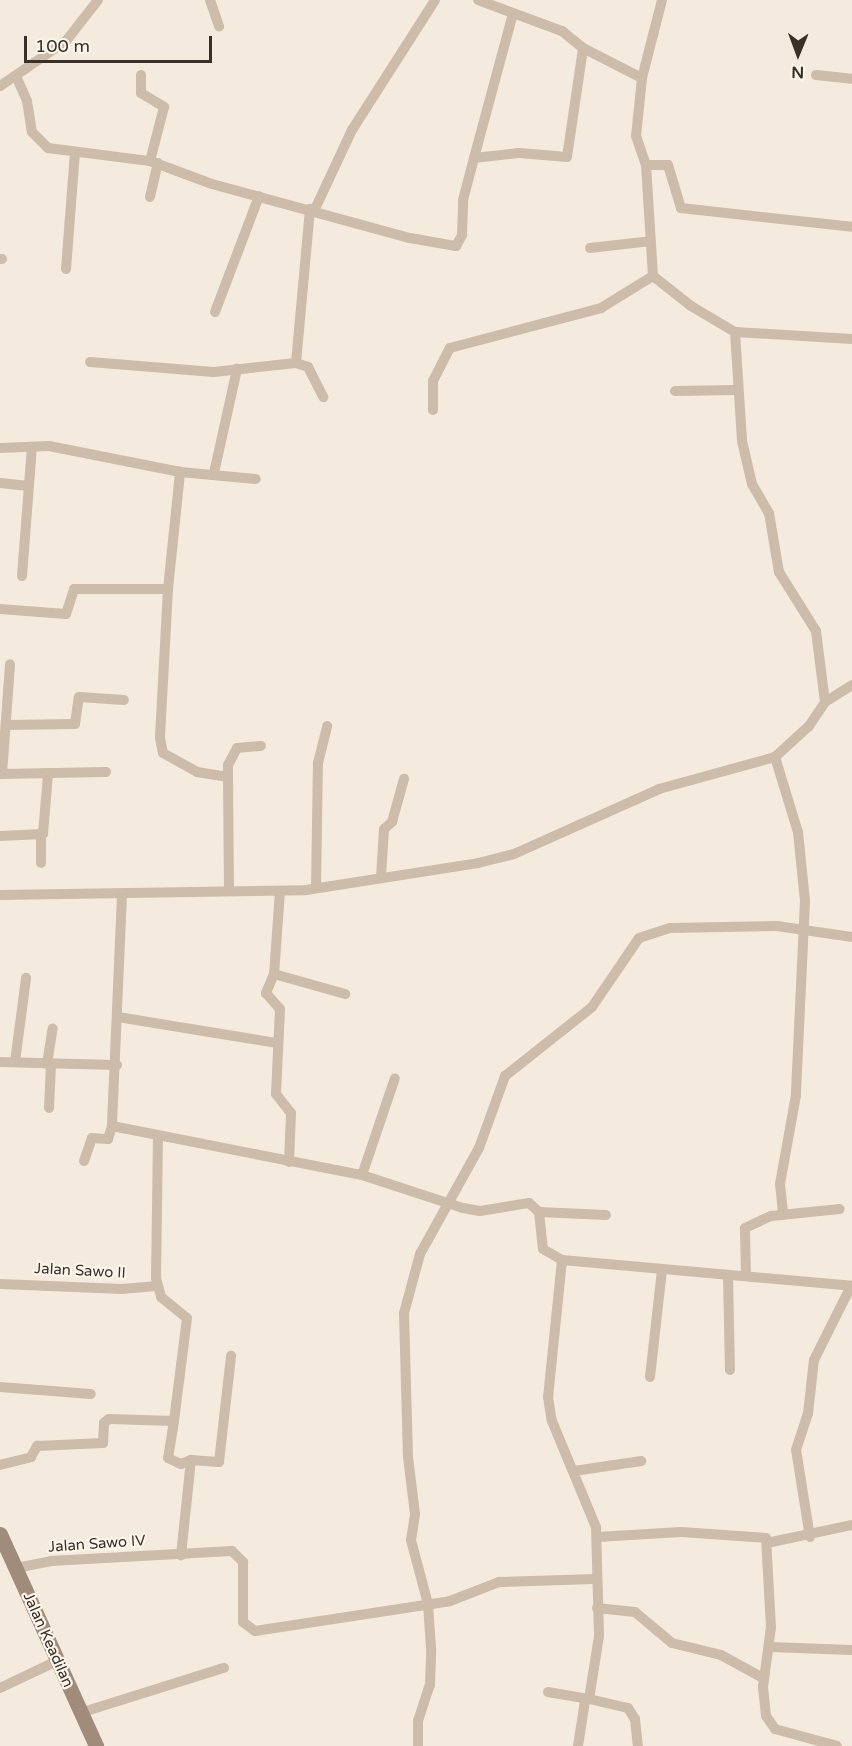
<!DOCTYPE html>
<html>
<head>
<meta charset="utf-8">
<style>
  body { margin:0 }
  #map { position:relative; width:852px; height:1746px; overflow:hidden; background:#f4ebde; font-family:"Varela Round",sans-serif }
  div>[style] { position:absolute }
  [style*='--x'] { left:calc(var(--x)*1px); top:calc(var(--y)*1px); width:calc(var(--w)*1px); rotate:calc(var(--a)*1deg) }
  .street>* { height:10px; margin:-5px; padding:0 5px; transform-origin:5px; border-radius:5px; background:#cdbca9 }
  .secondary>* { height:15px; margin:-7.5px; padding:0 7.5px; transform-origin:7.5px; border-radius:7.5px; background:#a18b7a }
  span { translate:-50% -50%; white-space:nowrap; text-align:center; line-height:1.15; -webkit-text-stroke:4.5px #fbf5eb; paint-order:stroke }
  .street-label { font-size:15px; color:#3a3029 }
  .north { position:absolute; left:768px; top:24px; width:60px; height:60px; -webkit-text-stroke:4px #fbf5eb; paint-order:stroke; rotate:181deg; font-size:16px; font-weight:700; line-height:24px; text-align:center; color:#3a3029 }
  .north::after { content:''; display:block; margin:auto; width:21px; height:27px; background:#3a3029; clip-path:polygon(50% 0,100% 100%,50% 72%,0 100%) }
  .scale { position:absolute; left:24px; top:36px; width:188px; height:27px; box-sizing:border-box; border:3px solid #3a3029; border-top:0; padding-left:8px; font-size:18px; line-height:21px; white-space:nowrap; color:#3a3029; -webkit-text-stroke:4px #fbf5eb; paint-order:stroke }
</style>
</head>
<body>
<div id="map">
  <div class="street">
    <div style="--x:210;--y:0;--w:28;--a:71"></div>
    <div style="--x:478;--y:0;--w:90;--a:20.3"></div>
    <div style="--x:562;--y:31;--w:27;--a:39"></div>
    <div style="--x:583;--y:48;--w:66;--a:27"></div>
    <div style="--x:662;--y:0;--w:81;--a:104.4"></div>
    <div style="--x:642;--y:78;--w:58;--a:95.9"></div>
    <div style="--x:636;--y:136;--w:31;--a:71"></div>
    <div style="--x:646;--y:165;--w:111;--a:86.4"></div>
    <div style="--x:653;--y:276;--w:48;--a:38.3"></div>
    <div style="--x:691;--y:306;--w:51;--a:30.6"></div>
    <div style="--x:735;--y:332;--w:109;--a:86.3"></div>
    <div style="--x:742;--y:441;--w:44;--a:76.9"></div>
    <div style="--x:752;--y:484;--w:34;--a:60"></div>
    <div style="--x:769;--y:513;--w:60;--a:80.4"></div>
    <div style="--x:779;--y:572;--w:70;--a:57.9"></div>
    <div style="--x:816;--y:631;--w:72;--a:82.8"></div>
    <div style="--x:141;--y:75;--w:18;--a:90"></div>
    <div style="--x:141;--y:93;--w:27;--a:31"></div>
    <div style="--x:164;--y:107;--w:56;--a:104.5"></div>
    <div style="--x:816;--y:75;--w:36;--a:6"></div>
    <div style="--x:16;--y:76;--w:27;--a:66"></div>
    <div style="--x:27;--y:101;--w:31;--a:81"></div>
    <div style="--x:32;--y:132;--w:23;--a:45"></div>
    <div style="--x:48;--y:148;--w:103;--a:7.3"></div>
    <div style="--x:150;--y:161;--w:66;--a:20.4"></div>
    <div style="--x:212;--y:184;--w:205;--a:15.3"></div>
    <div style="--x:410;--y:238;--w:47;--a:9.9"></div>
    <div style="--x:456;--y:246;--w:13;--a:-61"></div>
    <div style="--x:462;--y:235;--w:35;--a:-88"></div>
    <div style="--x:463;--y:200;--w:43;--a:-75.3"></div>
    <div style="--x:474;--y:158;--w:45;--a:-6.3"></div>
    <div style="--x:519;--y:153;--w:48;--a:4.8"></div>
    <div style="--x:567;--y:157;--w:110;--a:-81.6"></div>
    <div style="--x:0;--y:86;--w:80;--a:-34.3"></div>
    <div style="--x:66;--y:41;--w:52;--a:-52"></div>
    <div style="--x:474;--y:158;--w:150;--a:-74.9"></div>
    <div style="--x:646;--y:165;--w:22;--a:0"></div>
    <div style="--x:668;--y:165;--w:45;--a:73.2"></div>
    <div style="--x:681;--y:208;--w:172;--a:6.3"></div>
    <div style="--x:150;--y:197;--w:35;--a:-77"></div>
    <div style="--x:315;--y:209;--w:87;--a:-64.9"></div>
    <div style="--x:352;--y:130;--w:154;--a:-57.4"></div>
    <div style="--x:590;--y:248;--w:61;--a:-6.5"></div>
    <div style="--x:0;--y:259;--w:2;--a:0"></div>
    <div style="--x:66;--y:269;--w:117;--a:-85.6"></div>
    <div style="--x:215;--y:312;--w:124;--a:-69.2"></div>
    <div style="--x:735;--y:332;--w:117;--a:3.4"></div>
    <div style="--x:90;--y:362;--w:124;--a:4.6"></div>
    <div style="--x:214;--y:372;--w:82;--a:-6.3"></div>
    <div style="--x:296;--y:363;--w:13;--a:18"></div>
    <div style="--x:308;--y:367;--w:34;--a:63"></div>
    <div style="--x:296;--y:363;--w:155;--a:-84.8"></div>
    <div style="--x:675;--y:391;--w:62;--a:-0.9"></div>
    <div style="--x:433;--y:410;--w:29;--a:-90"></div>
    <div style="--x:433;--y:381;--w:37;--a:-63"></div>
    <div style="--x:450;--y:348;--w:156;--a:-14.8"></div>
    <div style="--x:601;--y:308;--w:61;--a:-31.6"></div>
    <div style="--x:0;--y:448;--w:49;--a:-2.3"></div>
    <div style="--x:49;--y:446;--w:134;--a:11.2"></div>
    <div style="--x:180;--y:472;--w:76;--a:5.3"></div>
    <div style="--x:214;--y:473;--w:107;--a:-77.5"></div>
    <div style="--x:0;--y:483;--w:29;--a:6"></div>
    <div style="--x:22;--y:576;--w:129;--a:-85.6"></div>
    <div style="--x:168;--y:589;--w:149;--a:93.1"></div>
    <div style="--x:160;--y:738;--w:15;--a:79"></div>
    <div style="--x:163;--y:753;--w:39;--a:29"></div>
    <div style="--x:197;--y:772;--w:30;--a:9"></div>
    <div style="--x:0;--y:609;--w:66;--a:4.3"></div>
    <div style="--x:66;--y:614;--w:26;--a:-72"></div>
    <div style="--x:74;--y:589;--w:94;--a:0"></div>
    <div style="--x:168;--y:589;--w:118;--a:-84.1"></div>
    <div style="--x:6;--y:725;--w:69;--a:-0.8"></div>
    <div style="--x:75;--y:724;--w:27;--a:-82"></div>
    <div style="--x:79;--y:697;--w:45;--a:3.8"></div>
    <div style="--x:775;--y:757;--w:78;--a:73"></div>
    <div style="--x:798;--y:832;--w:69;--a:84.2"></div>
    <div style="--x:805;--y:901;--w:194;--a:92.7"></div>
    <div style="--x:796;--y:1095;--w:90;--a:100.2"></div>
    <div style="--x:780;--y:1184;--w:31;--a:84"></div>
    <div style="--x:0;--y:774;--w:106;--a:-1.1"></div>
    <div style="--x:2;--y:774;--w:110;--a:-85.8"></div>
    <div style="--x:0;--y:836;--w:43;--a:-2.7"></div>
    <div style="--x:43;--y:834;--w:59;--a:-85.2"></div>
    <div style="--x:41;--y:836;--w:27;--a:90"></div>
    <div style="--x:381;--y:877;--w:48;--a:-86.4"></div>
    <div style="--x:384;--y:829;--w:11;--a:-41"></div>
    <div style="--x:392;--y:822;--w:45;--a:-74.4"></div>
    <div style="--x:316;--y:888;--w:125;--a:-89.1"></div>
    <div style="--x:318;--y:763;--w:38;--a:-76"></div>
    <div style="--x:229;--y:891;--w:126;--a:-90.5"></div>
    <div style="--x:228;--y:765;--w:19;--a:-62"></div>
    <div style="--x:237;--y:748;--w:24;--a:-5"></div>
    <div style="--x:280;--y:891;--w:83;--a:94.1"></div>
    <div style="--x:274;--y:974;--w:21;--a:113"></div>
    <div style="--x:266;--y:993;--w:21;--a:49"></div>
    <div style="--x:280;--y:1009;--w:85;--a:92.7"></div>
    <div style="--x:276;--y:1094;--w:24;--a:52"></div>
    <div style="--x:291;--y:1113;--w:49;--a:92.3"></div>
    <div style="--x:0;--y:895;--w:306;--a:-0.9"></div>
    <div style="--x:306;--y:890;--w:174;--a:-8.9"></div>
    <div style="--x:478;--y:863;--w:37;--a:-14"></div>
    <div style="--x:514;--y:854;--w:159;--a:-24.1"></div>
    <div style="--x:659;--y:789;--w:120;--a:-15.4"></div>
    <div style="--x:775;--y:757;--w:46;--a:-42.4"></div>
    <div style="--x:809;--y:726;--w:29;--a:-56"></div>
    <div style="--x:825;--y:702;--w:32;--a:-32"></div>
    <div style="--x:122;--y:895;--w:231;--a:92.5"></div>
    <div style="--x:112;--y:1126;--w:255;--a:11.1"></div>
    <div style="--x:362;--y:1175;--w:106;--a:18.1"></div>
    <div style="--x:463;--y:1208;--w:17;--a:10"></div>
    <div style="--x:480;--y:1211;--w:50;--a:-9.3"></div>
    <div style="--x:529;--y:1203;--w:13;--a:42"></div>
    <div style="--x:539;--y:1212;--w:37;--a:84"></div>
    <div style="--x:543;--y:1249;--w:22;--a:30"></div>
    <div style="--x:562;--y:1260;--w:291;--a:5.1"></div>
    <div style="--x:274;--y:974;--w:74;--a:15.7"></div>
    <div style="--x:118;--y:1017;--w:160;--a:9.3"></div>
    <div style="--x:0;--y:1062;--w:117;--a:1.5"></div>
    <div style="--x:15;--y:1062;--w:85;--a:-82.5"></div>
    <div style="--x:47;--y:1064;--w:36;--a:-81"></div>
    <div style="--x:49;--y:1108;--w:43;--a:-87.3"></div>
    <div style="--x:158;--y:1136;--w:142;--a:90.8"></div>
    <div style="--x:156;--y:1278;--w:20;--a:75"></div>
    <div style="--x:161;--y:1297;--w:33;--a:39"></div>
    <div style="--x:187;--y:1318;--w:104;--a:97.2"></div>
    <div style="--x:84;--y:1161;--w:24;--a:-71"></div>
    <div style="--x:92;--y:1138;--w:16;--a:4"></div>
    <div style="--x:108;--y:1139;--w:14;--a:-73"></div>
    <div style="--x:362;--y:1175;--w:102;--a:-71.2"></div>
    <div style="--x:539;--y:1212;--w:67;--a:2.6"></div>
    <div style="--x:562;--y:1260;--w:138;--a:95.8"></div>
    <div style="--x:548;--y:1397;--w:24;--a:81"></div>
    <div style="--x:552;--y:1421;--w:115;--a:67.5"></div>
    <div style="--x:596;--y:1527;--w:109;--a:88.4"></div>
    <div style="--x:599;--y:1636;--w:64;--a:99"></div>
    <div style="--x:589;--y:1699;--w:40;--a:13"></div>
    <div style="--x:628;--y:1708;--w:13;--a:58"></div>
    <div style="--x:635;--y:1719;--w:27;--a:84"></div>
    <div style="--x:728;--y:1276;--w:94;--a:88.8"></div>
    <div style="--x:746;--y:1276;--w:48;--a:-91.2"></div>
    <div style="--x:745;--y:1228;--w:29;--a:-25"></div>
    <div style="--x:771;--y:1216;--w:69;--a:-5.8"></div>
    <div style="--x:0;--y:1284;--w:122;--a:2.3"></div>
    <div style="--x:122;--y:1289;--w:36;--a:-5"></div>
    <div style="--x:650;--y:1377;--w:108;--a:-83.6"></div>
    <div style="--x:0;--y:1387;--w:91;--a:4.4"></div>
    <div style="--x:191;--y:1460;--w:28;--a:4"></div>
    <div style="--x:219;--y:1462;--w:107;--a:-83.5"></div>
    <div style="--x:0;--y:1465;--w:32;--a:-14"></div>
    <div style="--x:31;--y:1457;--w:13;--a:-61"></div>
    <div style="--x:37;--y:1446;--w:66;--a:-2.6"></div>
    <div style="--x:103;--y:1443;--w:20;--a:-87"></div>
    <div style="--x:104;--y:1423;--w:6;--a:-39"></div>
    <div style="--x:109;--y:1419;--w:65;--a:1.8"></div>
    <div style="--x:174;--y:1421;--w:37;--a:99"></div>
    <div style="--x:168;--y:1458;--w:14;--a:25"></div>
    <div style="--x:181;--y:1464;--w:11;--a:-22"></div>
    <div style="--x:191;--y:1460;--w:96;--a:96"></div>
    <div style="--x:574;--y:1471;--w:68;--a:-8.5"></div>
    <div style="--x:597;--y:1537;--w:84;--a:-3.4"></div>
    <div style="--x:681;--y:1532;--w:85;--a:4"></div>
    <div style="--x:766;--y:1538;--w:89;--a:86.8"></div>
    <div style="--x:771;--y:1627;--w:61;--a:97.6"></div>
    <div style="--x:763;--y:1687;--w:29;--a:84"></div>
    <div style="--x:766;--y:1716;--w:16;--a:55"></div>
    <div style="--x:775;--y:1729;--w:64;--a:15.3"></div>
    <div style="--x:810;--y:1537;--w:88;--a:-99.1"></div>
    <div style="--x:796;--y:1450;--w:38;--a:-72"></div>
    <div style="--x:808;--y:1414;--w:54;--a:-83.7"></div>
    <div style="--x:814;--y:1360;--w:83;--a:-63.4"></div>
    <div style="--x:767;--y:1543;--w:87;--a:-12"></div>
    <div style="--x:16;--y:1568;--w:36;--a:-11"></div>
    <div style="--x:51;--y:1561;--w:181;--a:-3.2"></div>
    <div style="--x:232;--y:1551;--w:16;--a:45"></div>
    <div style="--x:243;--y:1562;--w:60;--a:90"></div>
    <div style="--x:243;--y:1622;--w:15;--a:37"></div>
    <div style="--x:255;--y:1631;--w:197;--a:-8.7"></div>
    <div style="--x:450;--y:1601;--w:53;--a:-21.2"></div>
    <div style="--x:499;--y:1582;--w:96;--a:-1.8"></div>
    <div style="--x:597;--y:1608;--w:38;--a:6"></div>
    <div style="--x:635;--y:1612;--w:48;--a:40"></div>
    <div style="--x:672;--y:1643;--w:50;--a:13.8"></div>
    <div style="--x:721;--y:1655;--w:48;--a:28.7"></div>
    <div style="--x:770;--y:1647;--w:82;--a:2.1"></div>
    <div style="--x:0;--y:1688;--w:65;--a:-25.4"></div>
    <div style="--x:548;--y:1692;--w:42;--a:9.7"></div>
    <div style="--x:80;--y:1713;--w:151;--a:-17.4"></div>
    <div style="--x:418;--y:1746;--w:25;--a:-90"></div>
    <div style="--x:418;--y:1721;--w:38;--a:-72"></div>
    <div style="--x:430;--y:1685;--w:37;--a:-88"></div>
    <div style="--x:431;--y:1648;--w:44;--a:-93.9"></div>
    <div style="--x:428;--y:1604;--w:66;--a:-104.9"></div>
    <div style="--x:411;--y:1540;--w:26;--a:-81"></div>
    <div style="--x:415;--y:1514;--w:57;--a:-97"></div>
    <div style="--x:408;--y:1457;--w:144;--a:-91.6"></div>
    <div style="--x:404;--y:1313;--w:61;--a:-74.8"></div>
    <div style="--x:420;--y:1254;--w:121;--a:-60.9"></div>
    <div style="--x:479;--y:1148;--w:77;--a:-70.1"></div>
    <div style="--x:505;--y:1076;--w:111;--a:-38.4"></div>
    <div style="--x:592;--y:1007;--w:83;--a:-55.7"></div>
    <div style="--x:639;--y:938;--w:33;--a:-18"></div>
    <div style="--x:670;--y:928;--w:107;--a:-1.1"></div>
    <div style="--x:777;--y:926;--w:76;--a:8.3"></div>
    <div style="--x:578;--y:1746;--w:46;--a:-81.2"></div>
  </div>
  <div class="secondary">
    <div style="--x:0;--y:1534;--w:233;--a:65.6"></div>
  </div>
  <div class="street-label">
    <span style="left:80px;top:1271px;rotate:3deg">Jalan Sawo II</span>
    <span style="left:97px;top:1544px;rotate:-4deg">Jalan Sawo IV</span>
    <span style="left:48px;top:1640px;rotate:66deg">Jalan Keadilan</span>
  </div>
  <div class="north">N</div>
  <div class="scale">100 m</div>
</div>
</body>
</html>
